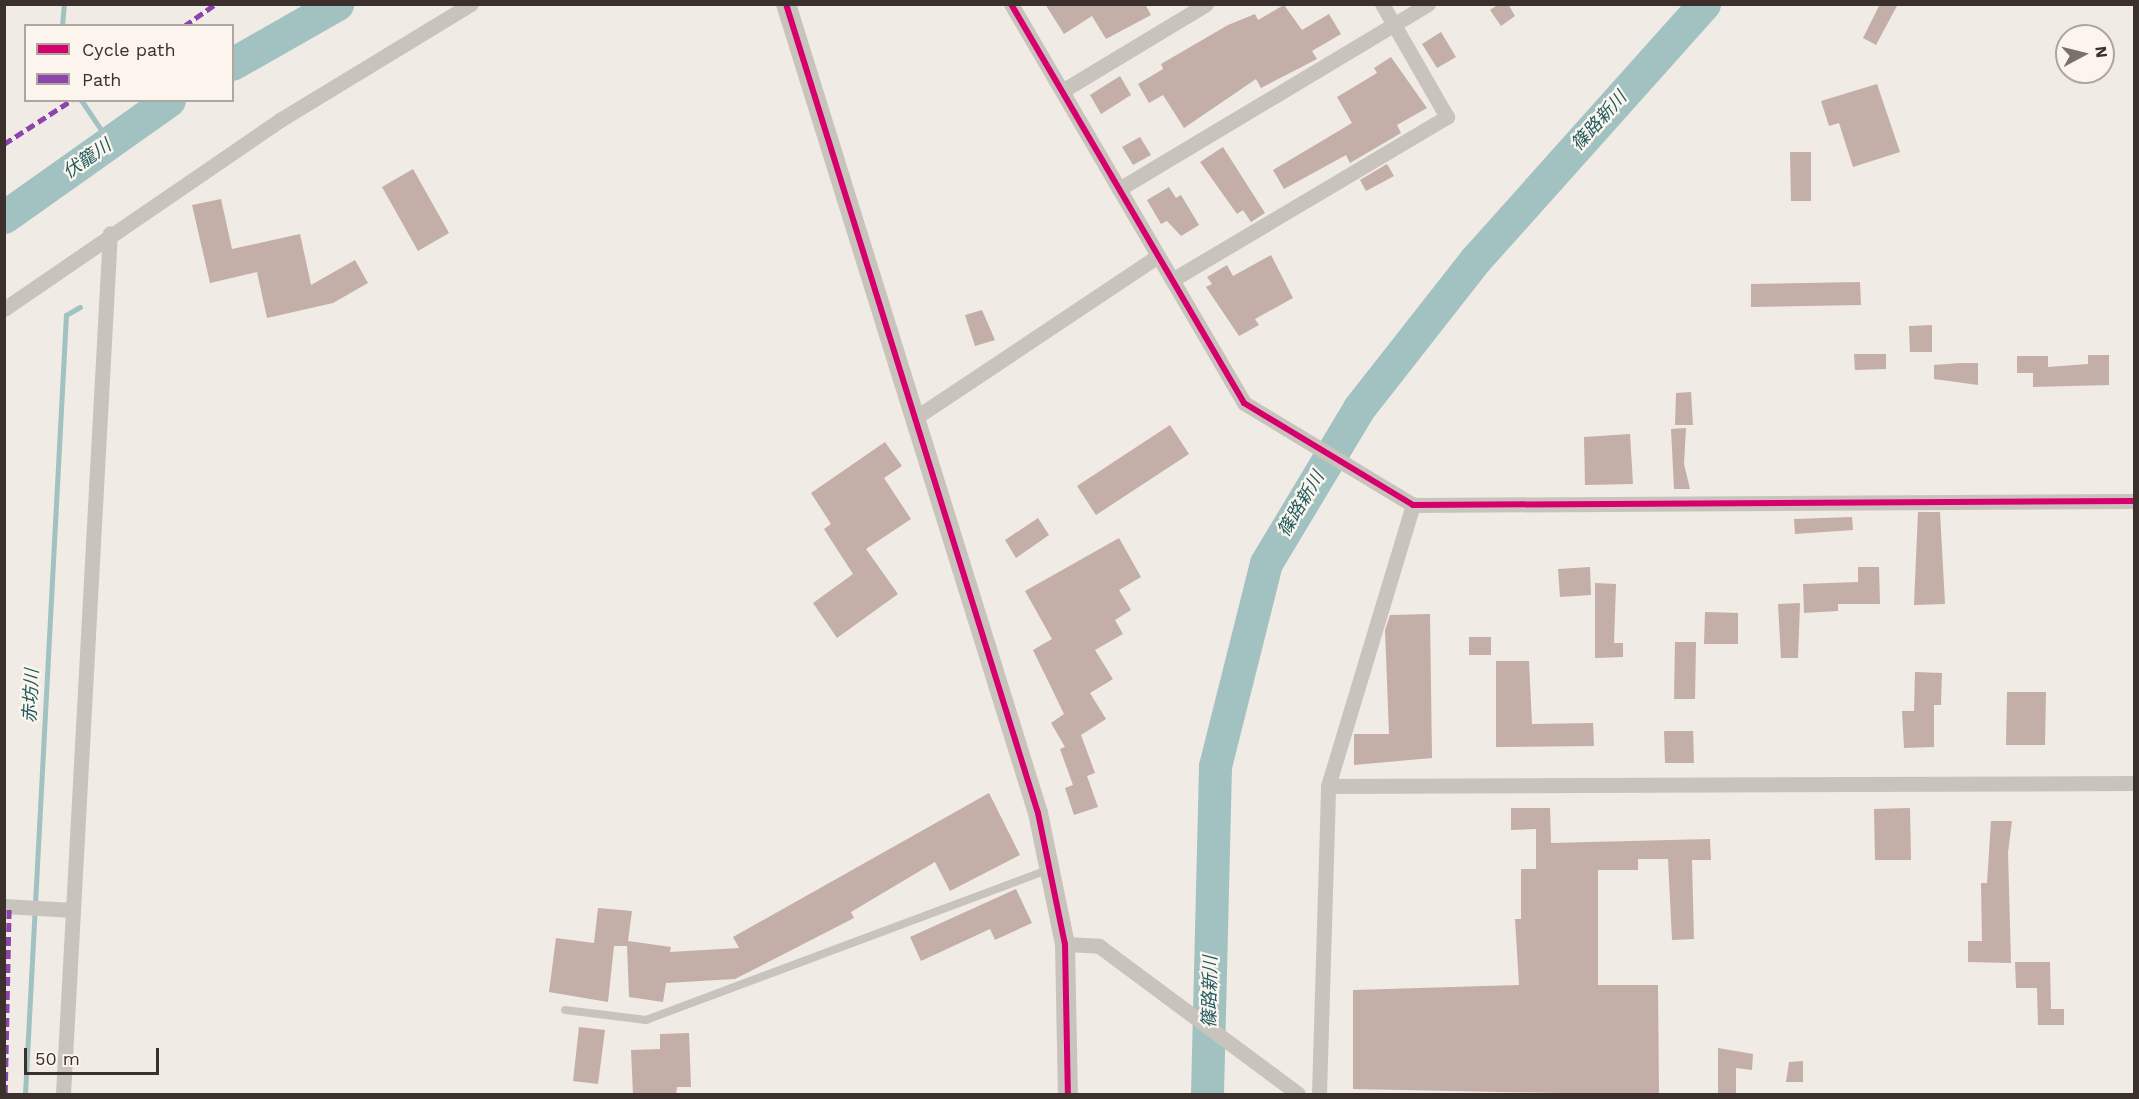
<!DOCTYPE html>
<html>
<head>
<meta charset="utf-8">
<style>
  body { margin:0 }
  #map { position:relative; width:2139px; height:1099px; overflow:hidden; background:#f0ebe5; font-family:"Work Sans","Noto Sans JP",sans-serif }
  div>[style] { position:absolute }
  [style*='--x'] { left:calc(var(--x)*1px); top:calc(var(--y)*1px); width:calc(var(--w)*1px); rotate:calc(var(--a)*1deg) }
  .stream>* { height:5px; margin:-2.5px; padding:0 2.5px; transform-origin:2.5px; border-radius:2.5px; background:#a1c2c1 }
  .river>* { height:33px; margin:-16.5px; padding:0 16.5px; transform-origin:16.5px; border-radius:16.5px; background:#a1c2c1 }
  .building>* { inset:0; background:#c3afa7 }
  .service>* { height:8px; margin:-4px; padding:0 4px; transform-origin:4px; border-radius:4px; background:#c9c3be }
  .minor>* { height:15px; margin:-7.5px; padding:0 7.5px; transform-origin:7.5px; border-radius:7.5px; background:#c9c3be }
  .tertiary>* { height:20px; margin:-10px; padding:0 10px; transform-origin:10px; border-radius:10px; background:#c9c3be }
  .quiet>* { height:4.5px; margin-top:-2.25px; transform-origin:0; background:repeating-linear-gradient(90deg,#8e44ad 0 9px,transparent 0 13.5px) }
  .cycleway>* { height:6px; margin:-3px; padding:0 3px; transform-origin:3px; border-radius:3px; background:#d6006c }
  span { translate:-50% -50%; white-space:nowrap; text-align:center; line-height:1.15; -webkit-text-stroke:4.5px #fbf5ee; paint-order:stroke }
  .water-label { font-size:18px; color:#1f5a5e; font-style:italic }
  .frame { position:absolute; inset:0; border:6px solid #3b302b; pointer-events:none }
  .legend { position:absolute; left:24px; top:24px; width:210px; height:78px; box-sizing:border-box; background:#fbf5ee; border:2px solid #aea6a0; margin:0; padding:8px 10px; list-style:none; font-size:18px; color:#3b302b }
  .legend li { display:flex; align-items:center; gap:12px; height:30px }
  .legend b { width:30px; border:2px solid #aea6a0 }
  .north { position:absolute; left:2055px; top:24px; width:60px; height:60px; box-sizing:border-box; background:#fbf5ee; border:2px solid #aea6a0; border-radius:50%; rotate:83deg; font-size:16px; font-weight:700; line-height:24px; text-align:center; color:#3b302b }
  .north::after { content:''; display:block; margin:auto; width:21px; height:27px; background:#7a716c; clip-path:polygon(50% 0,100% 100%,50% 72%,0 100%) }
  .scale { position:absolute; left:24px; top:1048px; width:135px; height:27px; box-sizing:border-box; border:3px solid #3b302b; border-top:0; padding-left:8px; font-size:18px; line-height:21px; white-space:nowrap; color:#3b302b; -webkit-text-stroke:4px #fbf5ee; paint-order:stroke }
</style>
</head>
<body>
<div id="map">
  <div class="stream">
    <div style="--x:62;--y:26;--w:22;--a:-85"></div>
    <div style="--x:81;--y:100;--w:52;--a:56"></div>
    <div style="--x:25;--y:1094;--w:780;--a:-86.99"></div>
    <div style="--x:66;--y:315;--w:16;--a:-30"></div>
  </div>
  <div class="river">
    <div style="--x:232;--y:64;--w:121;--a:-29.7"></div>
    <div style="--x:4;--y:217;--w:202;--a:-35.3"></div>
    <div style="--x:1207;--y:1094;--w:328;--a:-88.6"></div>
    <div style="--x:1215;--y:766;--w:209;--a:-75.9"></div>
    <div style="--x:1266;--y:563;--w:181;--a:-59"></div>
    <div style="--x:1359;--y:408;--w:189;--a:-51.9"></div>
    <div style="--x:1476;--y:259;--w:342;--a:-48.2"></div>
  </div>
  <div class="building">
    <div style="clip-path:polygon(1045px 4px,1145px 4px,1151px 15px,1106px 39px,1092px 16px,1064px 34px)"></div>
    <div style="clip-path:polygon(1499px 4px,1508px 4px,1515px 16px,1501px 26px,1490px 10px)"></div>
    <div style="clip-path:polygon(1880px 4px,1898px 4px,1876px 45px,1863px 38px)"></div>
    <div style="clip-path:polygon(1284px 5px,1302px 30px,1329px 14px,1341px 34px,1312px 51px,1317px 59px,1261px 88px,1256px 79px,1184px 128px,1163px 95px,1149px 103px,1138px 84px,1163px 69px,1161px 64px,1228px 25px,1255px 14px,1258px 20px)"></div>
    <div style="clip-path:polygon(1441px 32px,1456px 57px,1437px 68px,1422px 44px)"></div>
    <div style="clip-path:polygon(1391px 57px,1427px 108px,1397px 125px,1401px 133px,1350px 163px,1346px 155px,1284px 189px,1273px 170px,1352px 123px,1337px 97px,1377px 73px,1374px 68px)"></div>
    <div style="clip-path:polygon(1120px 76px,1131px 95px,1101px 114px,1090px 95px)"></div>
    <div style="clip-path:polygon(1877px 84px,1900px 152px,1853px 167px,1839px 123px,1829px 126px,1821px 101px)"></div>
    <div style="clip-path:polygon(1140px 137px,1151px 155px,1133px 165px,1122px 147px)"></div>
    <div style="clip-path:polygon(1223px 147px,1265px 213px,1251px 222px,1243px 210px,1237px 214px,1200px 162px)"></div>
    <div style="clip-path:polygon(1790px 152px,1811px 152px,1811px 201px,1791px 201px)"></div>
    <div style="clip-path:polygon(1387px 164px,1394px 176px,1366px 191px,1360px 180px)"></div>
    <div style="clip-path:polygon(413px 169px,449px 233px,418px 251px,382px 187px)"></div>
    <div style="clip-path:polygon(1169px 187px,1176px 198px,1181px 195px,1199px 225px,1181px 236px,1167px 221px,1161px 224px,1147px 200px)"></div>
    <div style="clip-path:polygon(221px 199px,232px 249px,300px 234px,311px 285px,355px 260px,368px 283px,333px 303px,267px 318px,257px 272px,210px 283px,192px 205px)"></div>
    <div style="clip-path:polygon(1271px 255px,1293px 298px,1255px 319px,1259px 325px,1239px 336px,1206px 287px,1212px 284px,1207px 277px,1227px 265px,1233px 276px)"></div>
    <div style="clip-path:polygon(1860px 282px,1861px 305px,1751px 307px,1751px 284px)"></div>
    <div style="clip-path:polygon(982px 310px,995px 340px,975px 346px,965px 315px)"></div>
    <div style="clip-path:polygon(1932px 325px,1932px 352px,1910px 352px,1909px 326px)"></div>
    <div style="clip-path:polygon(1854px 354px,1886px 354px,1886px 369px,1855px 370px)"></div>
    <div style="clip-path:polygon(2088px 355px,2109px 355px,2109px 385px,2033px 387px,2033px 373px,2017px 373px,2017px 356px,2048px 356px,2048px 367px,2088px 364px)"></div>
    <div style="clip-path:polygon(1961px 363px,1978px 363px,1978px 385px,1934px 379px,1934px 365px)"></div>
    <div style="clip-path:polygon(1691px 392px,1693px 425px,1675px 425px,1676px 393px)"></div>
    <div style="clip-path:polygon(1170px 425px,1189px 454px,1096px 515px,1077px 486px)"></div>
    <div style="clip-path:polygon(1686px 428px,1684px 464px,1690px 489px,1674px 489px,1671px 429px)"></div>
    <div style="clip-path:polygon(1630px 434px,1633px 484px,1585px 485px,1584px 437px)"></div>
    <div style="clip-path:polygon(885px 442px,902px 466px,884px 478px,911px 519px,866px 549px,898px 594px,837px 638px,813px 603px,853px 574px,824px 529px,831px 524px,811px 493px)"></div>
    <div style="clip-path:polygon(1918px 512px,1940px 512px,1945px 604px,1914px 605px)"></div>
    <div style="clip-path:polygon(1852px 517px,1853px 530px,1795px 534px,1794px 519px)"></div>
    <div style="clip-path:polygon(1038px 518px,1049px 535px,1016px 558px,1005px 540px)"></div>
    <div style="clip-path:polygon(1119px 538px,1141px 577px,1119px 590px,1131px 610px,1115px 620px,1123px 634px,1095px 650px,1113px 679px,1090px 693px,1106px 719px,1081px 735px,1095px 773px,1087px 776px,1098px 807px,1074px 815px,1065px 788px,1073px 785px,1060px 749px,1065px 747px,1051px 723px,1064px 714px,1033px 650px,1052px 639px,1025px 591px)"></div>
    <div style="clip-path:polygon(1590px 567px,1591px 595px,1560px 597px,1558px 569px)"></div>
    <div style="clip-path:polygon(1858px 567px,1879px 567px,1880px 604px,1838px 604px,1838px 611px,1804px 613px,1803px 584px,1858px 582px)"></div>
    <div style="clip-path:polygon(1595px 583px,1616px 584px,1614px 643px,1623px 643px,1623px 657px,1595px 658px)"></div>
    <div style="clip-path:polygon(1800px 603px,1798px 658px,1781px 658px,1778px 604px)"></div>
    <div style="clip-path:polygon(1705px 612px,1738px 613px,1738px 644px,1704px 644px)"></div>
    <div style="clip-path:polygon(1430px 614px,1432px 758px,1354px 765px,1354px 734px,1389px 734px,1385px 630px,1390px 615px)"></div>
    <div style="clip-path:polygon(1469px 637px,1491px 637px,1491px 655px,1469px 655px)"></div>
    <div style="clip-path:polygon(1675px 642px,1696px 642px,1695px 699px,1674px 699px)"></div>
    <div style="clip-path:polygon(1496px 661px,1529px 661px,1532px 724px,1593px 723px,1594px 746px,1496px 747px)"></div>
    <div style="clip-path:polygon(1915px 672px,1942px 673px,1941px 705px,1934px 705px,1934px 747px,1904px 748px,1902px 711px,1914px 711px)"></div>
    <div style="clip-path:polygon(2007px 692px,2046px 692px,2045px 745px,2006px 745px)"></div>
    <div style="clip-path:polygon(1664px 731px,1693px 731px,1694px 763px,1665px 763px)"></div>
    <div style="clip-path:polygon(989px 793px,1020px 855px,950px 891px,935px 862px,851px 912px,854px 918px,735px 979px,666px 983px,663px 1002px,629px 997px,627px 946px,614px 946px,608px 1002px,549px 992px,556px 938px,594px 943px,598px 908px,632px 911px,628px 941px,671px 947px,670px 952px,739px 948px,733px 937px)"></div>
    <div style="clip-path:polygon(1511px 808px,1550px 808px,1551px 843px,1710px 839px,1711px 860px,1692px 860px,1694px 939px,1672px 940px,1668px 859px,1638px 859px,1638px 870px,1598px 870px,1598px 985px,1658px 985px,1659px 1095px,1353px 1089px,1353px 990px,1519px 985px,1515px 919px,1521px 919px,1521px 869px,1536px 869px,1536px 829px,1511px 830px)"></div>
    <div style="clip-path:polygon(1910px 808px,1911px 860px,1875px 860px,1874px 809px)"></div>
    <div style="clip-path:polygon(1991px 821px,2012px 821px,2008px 852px,2011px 963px,1968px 962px,1968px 941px,1982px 941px,1981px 883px,1987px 883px)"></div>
    <div style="clip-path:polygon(1016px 889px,1032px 923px,995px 940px,990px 929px,921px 961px,910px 937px)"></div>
    <div style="clip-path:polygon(2015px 962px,2050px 962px,2051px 1009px,2064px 1009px,2064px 1025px,2038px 1025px,2037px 988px,2016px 988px)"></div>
    <div style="clip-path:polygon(579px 1027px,605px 1030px,598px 1084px,573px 1081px)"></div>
    <div style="clip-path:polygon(689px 1033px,691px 1087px,677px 1087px,676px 1095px,633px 1095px,631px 1050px,660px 1049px,660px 1034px)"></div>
    <div style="clip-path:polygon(1718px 1048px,1753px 1054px,1752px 1070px,1736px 1068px,1736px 1095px,1718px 1095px)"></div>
    <div style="clip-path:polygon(1803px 1061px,1803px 1082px,1786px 1082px,1789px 1062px)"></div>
  </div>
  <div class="service">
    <div style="--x:565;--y:1010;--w:82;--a:7"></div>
    <div style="--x:646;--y:1020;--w:431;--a:-20.5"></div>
  </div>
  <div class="minor">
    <div style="--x:1011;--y:4;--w:462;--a:59.7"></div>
    <div style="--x:1244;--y:403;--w:197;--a:31.1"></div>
    <div style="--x:1413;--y:505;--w:721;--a:-0.32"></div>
    <div style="--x:1062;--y:91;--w:168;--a:-31.1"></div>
    <div style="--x:1119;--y:189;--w:360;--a:-30.9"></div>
    <div style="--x:1172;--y:280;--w:320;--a:-30.7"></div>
    <div style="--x:1447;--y:117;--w:130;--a:-119.9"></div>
    <div style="--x:4;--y:309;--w:335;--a:-34.4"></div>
    <div style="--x:280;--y:120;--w:223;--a:-31.3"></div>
    <div style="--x:915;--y:418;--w:292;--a:-33.7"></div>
    <div style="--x:1328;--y:786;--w:806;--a:-0.21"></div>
    <div style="--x:4;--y:906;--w:69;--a:3.3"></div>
    <div style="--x:1065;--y:944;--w:34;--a:3"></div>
    <div style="--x:1099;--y:946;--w:248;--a:36.6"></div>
    <div style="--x:63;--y:1094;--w:862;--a:-86.88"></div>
    <div style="--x:1319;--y:1094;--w:308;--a:-88.3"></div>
    <div style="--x:1328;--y:786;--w:294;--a:-73.2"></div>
  </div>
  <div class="tertiary">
    <div style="--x:786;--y:4;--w:847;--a:72.7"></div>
    <div style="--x:1038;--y:813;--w:134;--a:78.4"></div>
    <div style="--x:1065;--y:944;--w:150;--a:88.9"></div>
  </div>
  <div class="quiet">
    <div style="--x:184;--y:26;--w:39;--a:-35"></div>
    <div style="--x:4;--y:144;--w:81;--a:-32.9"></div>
    <div style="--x:5;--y:1094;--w:187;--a:-88.8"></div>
  </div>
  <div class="cycleway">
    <div style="--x:786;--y:4;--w:847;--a:72.7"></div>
    <div style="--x:1038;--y:813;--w:134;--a:78.4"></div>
    <div style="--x:1065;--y:944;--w:150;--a:88.9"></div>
    <div style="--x:1011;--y:4;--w:462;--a:59.7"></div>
    <div style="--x:1244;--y:403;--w:197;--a:31.1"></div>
    <div style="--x:1413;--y:505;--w:721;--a:-0.32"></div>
  </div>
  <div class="water-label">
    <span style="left:1599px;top:121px;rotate:-48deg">篠路新川</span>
    <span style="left:87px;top:159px;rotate:-35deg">伏籠川</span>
    <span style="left:1301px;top:504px;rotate:-59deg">篠路新川</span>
    <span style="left:31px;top:696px;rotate:-87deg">赤坊川</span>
    <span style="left:1210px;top:992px;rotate:-89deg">篠路新川</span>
  </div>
  <div class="frame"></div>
  <ul class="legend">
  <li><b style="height:8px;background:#d6006c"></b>Cycle path</li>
  <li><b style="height:8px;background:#8e44ad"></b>Path</li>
  </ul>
  <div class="north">N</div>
  <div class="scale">50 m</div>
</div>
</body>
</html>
